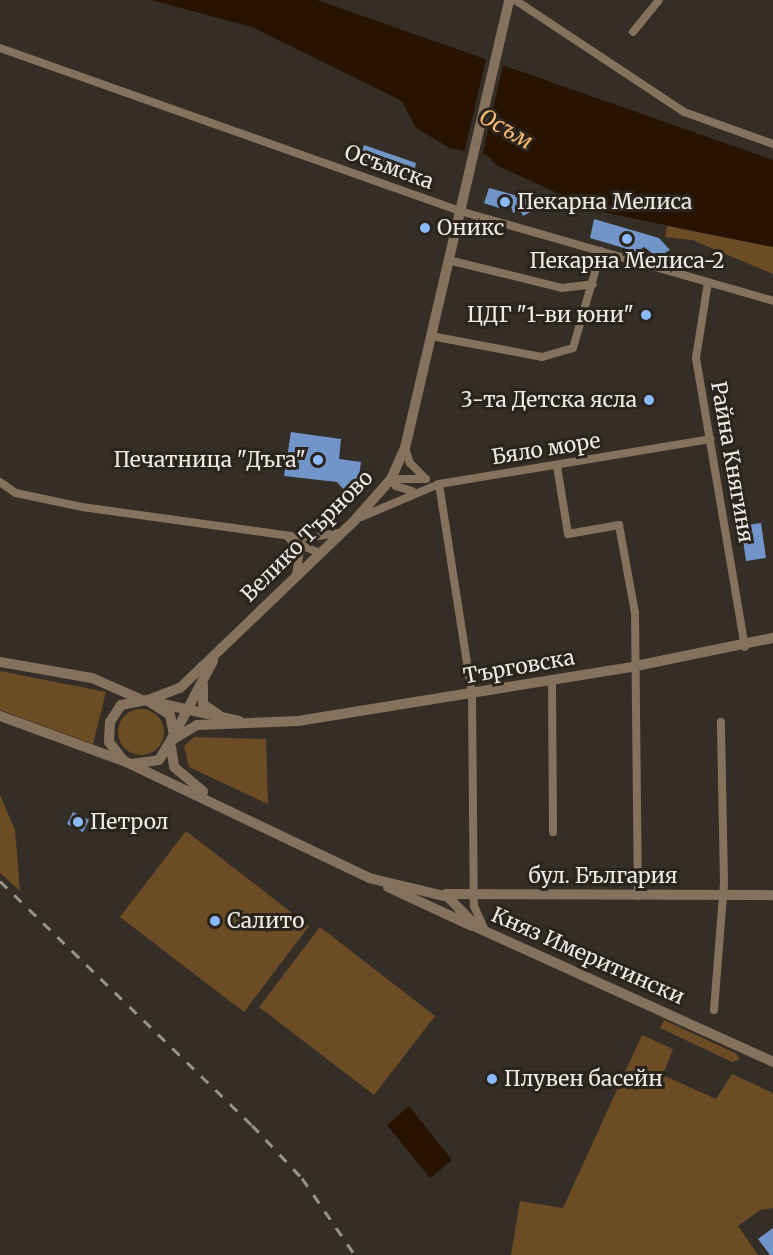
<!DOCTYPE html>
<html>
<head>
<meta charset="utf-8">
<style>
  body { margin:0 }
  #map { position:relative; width:773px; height:1255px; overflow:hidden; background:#342e27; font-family:Merriweather,serif }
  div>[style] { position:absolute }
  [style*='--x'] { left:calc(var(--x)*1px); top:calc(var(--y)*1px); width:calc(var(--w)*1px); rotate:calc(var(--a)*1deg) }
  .green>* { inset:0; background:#6c4c25 }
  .round { border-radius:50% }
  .water>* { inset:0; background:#271300 }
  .pier>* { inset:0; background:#342e27 }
  .building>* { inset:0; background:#7195c9 }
  .minor>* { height:8px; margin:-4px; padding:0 4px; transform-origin:4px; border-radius:4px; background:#85725d }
  .tertiary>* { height:10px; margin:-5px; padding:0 5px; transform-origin:5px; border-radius:5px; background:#85725d }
  .rail>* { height:3px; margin-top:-1.5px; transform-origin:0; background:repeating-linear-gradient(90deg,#97928d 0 10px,transparent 0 20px) }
  .dots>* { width:16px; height:16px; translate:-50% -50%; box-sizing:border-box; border:3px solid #2a241d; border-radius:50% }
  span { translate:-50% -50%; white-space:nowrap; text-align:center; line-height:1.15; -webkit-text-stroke:6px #2a241d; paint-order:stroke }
  .street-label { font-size:21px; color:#ede9e5 }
  .poi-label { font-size:21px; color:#ede9e5 }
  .left { translate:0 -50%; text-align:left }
  .right { translate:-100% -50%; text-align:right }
  .water-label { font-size:22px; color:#fabb71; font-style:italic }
</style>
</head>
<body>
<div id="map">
  <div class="green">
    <div style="clip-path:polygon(667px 226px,773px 247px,773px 274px,692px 240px,665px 237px)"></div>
    <div style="clip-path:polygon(0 671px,106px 692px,93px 744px,0 710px)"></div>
    <div class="round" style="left:118px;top:709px;width:46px;height:46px"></div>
    <div style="clip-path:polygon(194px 737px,266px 739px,268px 804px,189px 767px,184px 746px)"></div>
    <div style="clip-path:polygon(0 795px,15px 830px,20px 891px,0 873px)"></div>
    <div style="clip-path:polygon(186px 831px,309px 926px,244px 1012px,120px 917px)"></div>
    <div style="clip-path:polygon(320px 927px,435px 1016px,374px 1095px,259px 1007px)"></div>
    <div style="clip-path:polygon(664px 1020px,737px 1054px,739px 1060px,732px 1062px,660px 1028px)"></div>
    <div style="clip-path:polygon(642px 1035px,673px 1049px,663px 1075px,716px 1099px,732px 1074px,773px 1093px,773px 1208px,760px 1210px,738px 1226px,758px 1255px,511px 1255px,520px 1201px,563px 1208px)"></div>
  </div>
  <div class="water">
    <div style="clip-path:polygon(151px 0,317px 0,773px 160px,773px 247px,597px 211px,496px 165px,487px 155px,450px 148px,416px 128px,402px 101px,252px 27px)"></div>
    <div style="clip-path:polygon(409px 1106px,452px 1160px,430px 1178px,387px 1125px)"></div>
  </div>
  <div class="pier">
    <div style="clip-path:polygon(487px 55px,504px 61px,482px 157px,464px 153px)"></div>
  </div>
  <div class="building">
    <div style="clip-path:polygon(364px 145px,416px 163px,411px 184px,358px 164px)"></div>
    <div style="clip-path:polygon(489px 188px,532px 200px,536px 209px,523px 216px,520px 210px,513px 213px,511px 206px,505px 210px,484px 203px)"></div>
    <div style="clip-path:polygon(594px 219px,659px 238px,670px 250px,657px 257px,644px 247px,637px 252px,590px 238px)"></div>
    <div style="clip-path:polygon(291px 432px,341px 439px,339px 459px,361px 462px,358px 484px,343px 489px,337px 482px,284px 476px)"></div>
    <div style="clip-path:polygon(761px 523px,766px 558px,746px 561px,741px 526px)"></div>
    <div style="clip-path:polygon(73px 812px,89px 820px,83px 832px,67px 824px)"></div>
    <div style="clip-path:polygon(773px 1228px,773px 1255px,770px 1255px,758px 1239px)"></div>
  </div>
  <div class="minor">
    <div style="--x:515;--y:0;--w:203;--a:33.5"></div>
    <div style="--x:684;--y:112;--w:95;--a:19.8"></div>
    <div style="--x:633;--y:32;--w:41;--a:-50.9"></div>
    <div style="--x:0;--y:48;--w:488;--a:19.5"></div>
    <div style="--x:460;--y:211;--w:326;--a:16"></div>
    <div style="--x:448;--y:260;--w:117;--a:13.8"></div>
    <div style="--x:562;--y:288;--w:31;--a:-7"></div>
    <div style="--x:708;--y:282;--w:77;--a:99"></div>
    <div style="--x:696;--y:358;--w:293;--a:80.4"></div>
    <div style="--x:431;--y:336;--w:113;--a:10.7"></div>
    <div style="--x:542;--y:357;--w:32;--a:-16"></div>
    <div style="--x:573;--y:348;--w:101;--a:-73.9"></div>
    <div style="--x:405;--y:448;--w:16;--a:72"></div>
    <div style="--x:410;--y:463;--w:18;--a:45"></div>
    <div style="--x:557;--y:466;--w:69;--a:80.8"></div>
    <div style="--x:568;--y:534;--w:52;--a:-10"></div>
    <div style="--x:619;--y:525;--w:89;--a:79.7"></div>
    <div style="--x:635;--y:613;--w:283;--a:89.4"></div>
    <div style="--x:0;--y:482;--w:19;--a:35"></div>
    <div style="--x:16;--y:493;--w:67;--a:12"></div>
    <div style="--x:82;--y:507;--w:226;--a:7.9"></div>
    <div style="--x:306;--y:538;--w:33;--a:-9"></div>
    <div style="--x:439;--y:484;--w:214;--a:81.1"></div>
    <div style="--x:472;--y:695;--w:211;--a:89.5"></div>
    <div style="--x:474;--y:906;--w:24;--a:66"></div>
    <div style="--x:412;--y:491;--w:17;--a:-163"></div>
    <div style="--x:396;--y:486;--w:9;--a:-126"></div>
    <div style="--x:391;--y:479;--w:35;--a:0"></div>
    <div style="--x:361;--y:517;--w:85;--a:-22.9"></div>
    <div style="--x:439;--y:484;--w:275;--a:-9.4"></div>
    <div style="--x:288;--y:537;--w:18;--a:47"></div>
    <div style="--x:300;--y:550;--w:25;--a:99"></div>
    <div style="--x:296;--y:543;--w:26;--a:23"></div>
    <div style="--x:552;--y:681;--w:151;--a:89.6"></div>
    <div style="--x:714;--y:1010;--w:126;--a:-85.5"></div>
    <div style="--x:724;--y:884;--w:162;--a:-91.1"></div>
  </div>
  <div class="tertiary">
    <div style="--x:0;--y:662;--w:93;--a:9.9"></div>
    <div style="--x:92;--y:678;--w:52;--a:23.6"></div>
    <div style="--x:203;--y:685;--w:19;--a:90"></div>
    <div style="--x:203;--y:704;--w:19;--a:35"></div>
    <div style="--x:148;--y:700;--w:34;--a:-21"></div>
    <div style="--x:180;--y:688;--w:241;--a:-43.8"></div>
    <div style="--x:354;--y:521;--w:56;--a:-48.6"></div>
    <div style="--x:391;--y:479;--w:34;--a:-66"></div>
    <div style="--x:405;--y:448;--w:460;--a:-76.9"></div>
    <div style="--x:158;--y:703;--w:83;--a:12.5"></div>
    <div style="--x:0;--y:716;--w:129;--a:20"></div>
    <div style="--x:174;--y:735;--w:84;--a:-62.2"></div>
    <div style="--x:172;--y:740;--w:29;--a:-31"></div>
    <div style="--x:197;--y:725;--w:101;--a:-2.3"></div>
    <div style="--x:298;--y:721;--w:342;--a:-9.2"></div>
    <div style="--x:636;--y:666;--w:140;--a:-11.6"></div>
    <div style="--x:171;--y:747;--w:20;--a:81"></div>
    <div style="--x:174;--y:767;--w:38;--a:40"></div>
    <div style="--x:131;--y:764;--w:28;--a:-8"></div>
    <div style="--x:159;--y:760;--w:29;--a:-59"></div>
    <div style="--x:174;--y:735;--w:20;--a:-101"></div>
    <div style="--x:170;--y:715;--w:27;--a:-147"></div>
    <div style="--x:147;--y:700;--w:26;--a:169"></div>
    <div style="--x:121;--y:705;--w:20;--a:123"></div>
    <div style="--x:110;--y:722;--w:20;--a:93"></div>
    <div style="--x:109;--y:742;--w:24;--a:52"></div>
    <div style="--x:124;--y:761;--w:272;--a:25.5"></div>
    <div style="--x:369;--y:878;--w:81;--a:13.5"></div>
    <div style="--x:448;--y:897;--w:43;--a:45.9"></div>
    <div style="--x:478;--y:928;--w:324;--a:24.4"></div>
    <div style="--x:388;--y:887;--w:93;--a:24.9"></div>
    <div style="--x:446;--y:894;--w:327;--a:0.2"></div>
  </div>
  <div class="rail">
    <div style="--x:0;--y:881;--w:351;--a:44.1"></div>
    <div style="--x:252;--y:1125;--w:73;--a:46.7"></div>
    <div style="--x:302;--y:1178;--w:93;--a:55.5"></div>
  </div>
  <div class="dots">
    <div style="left:505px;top:202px;background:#8bbafc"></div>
    <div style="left:425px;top:228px;background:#8bbafc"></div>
    <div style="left:627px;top:239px;background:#8bbafc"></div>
    <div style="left:646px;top:315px;background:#8bbafc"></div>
    <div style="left:649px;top:400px;background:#8bbafc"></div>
    <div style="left:318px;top:460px;background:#8bbafc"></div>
    <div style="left:78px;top:822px;background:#8bbafc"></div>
    <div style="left:215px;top:921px;background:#8bbafc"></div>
    <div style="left:492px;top:1079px;background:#8bbafc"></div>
  </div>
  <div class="street-label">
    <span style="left:389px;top:167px;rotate:20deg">Осъмска</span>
    <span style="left:546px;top:449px;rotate:-9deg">Бяло море</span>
    <span style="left:732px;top:462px;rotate:80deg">Райна Княгиня</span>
    <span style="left:307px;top:536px;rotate:-45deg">Велико Търново</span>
    <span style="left:519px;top:667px;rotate:-10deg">Търговска</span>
    <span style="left:603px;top:876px">бул. България</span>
    <span style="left:588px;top:956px;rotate:24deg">Княз Имеритински</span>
  </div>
  <div class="poi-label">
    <span class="left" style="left:517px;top:202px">Пекарна Мелиса</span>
    <span class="left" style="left:437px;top:228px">Оникс</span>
    <span style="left:627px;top:261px">Пекарна Мелиса-2</span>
    <span class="right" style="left:634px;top:315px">ЦДГ "1-ви юни"</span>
    <span class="right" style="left:637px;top:400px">3-та Детска ясла</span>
    <span class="right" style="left:306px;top:460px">Печатница "Дъга"</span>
    <span class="left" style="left:90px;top:822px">Петрол</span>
    <span class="left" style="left:227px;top:921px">Салито</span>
    <span class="left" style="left:504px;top:1079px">Плувен басейн</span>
  </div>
  <div class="water-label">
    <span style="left:506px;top:129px;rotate:30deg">Осъм</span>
  </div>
</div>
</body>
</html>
